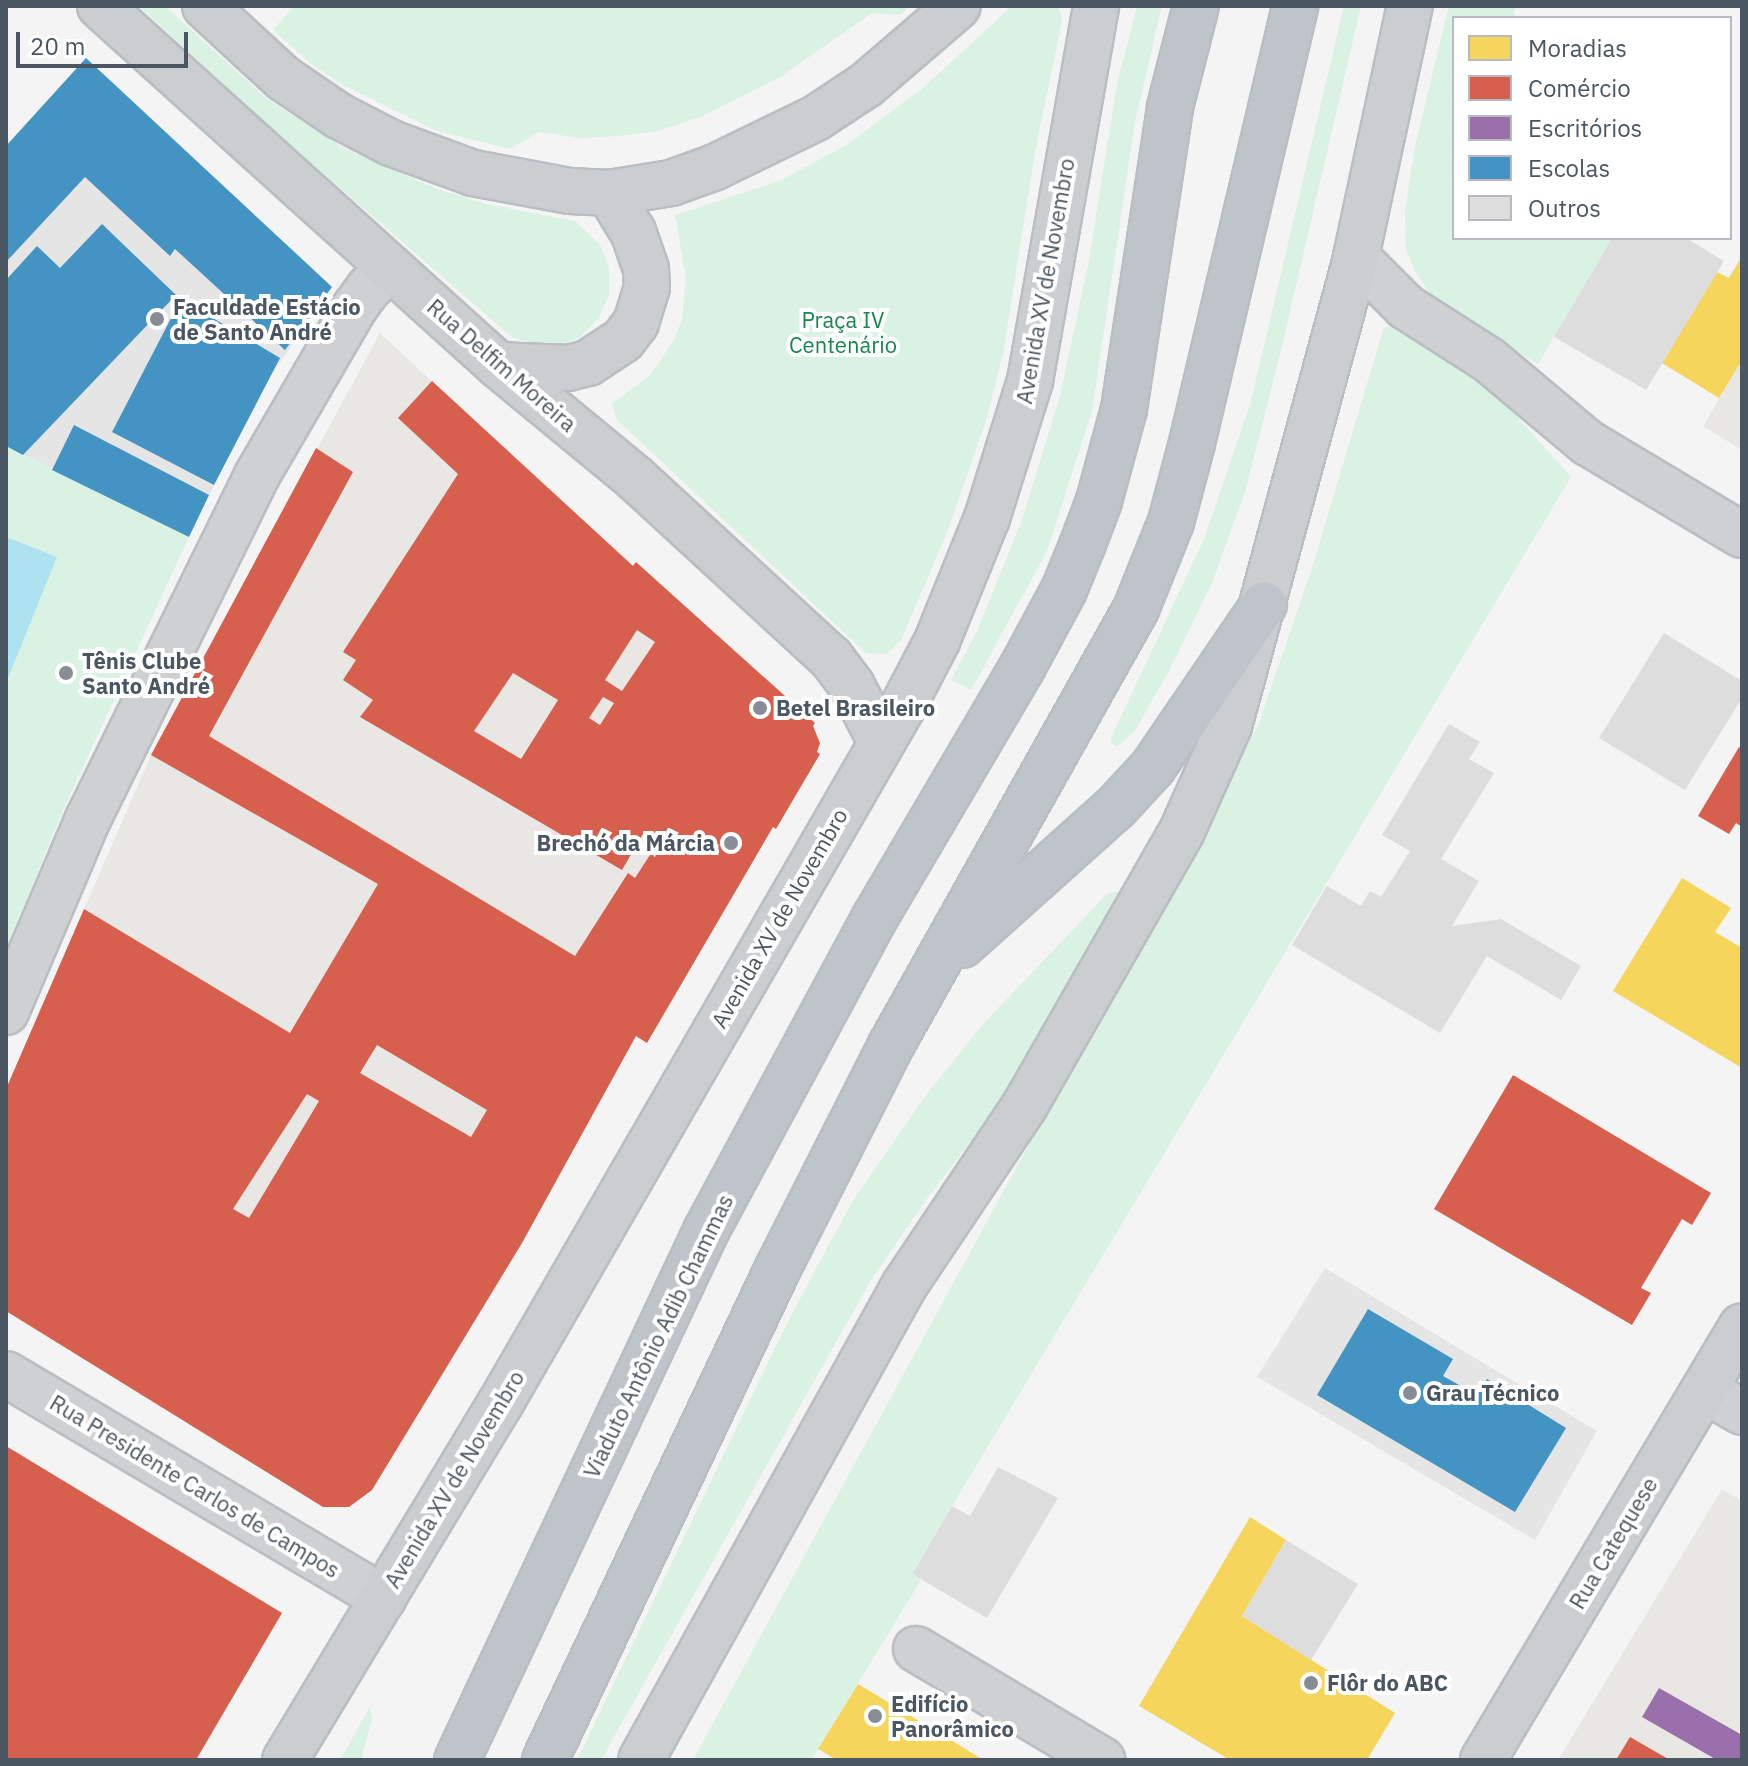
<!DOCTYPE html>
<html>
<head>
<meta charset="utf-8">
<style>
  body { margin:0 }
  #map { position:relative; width:1748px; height:1766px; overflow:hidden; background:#f4f4f4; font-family:"IBM Plex Sans",sans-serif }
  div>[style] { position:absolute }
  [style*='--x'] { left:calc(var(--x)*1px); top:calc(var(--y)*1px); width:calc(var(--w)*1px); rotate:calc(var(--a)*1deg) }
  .commercial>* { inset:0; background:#e8e7e3 }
  .education>* { inset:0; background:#e6e5e6 }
  .green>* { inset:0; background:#d9f2e3 }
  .water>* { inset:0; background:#aee2f0 }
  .homes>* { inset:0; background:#f6d55c }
  .shops>* { inset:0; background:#d6604d }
  .offices>* { inset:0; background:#9970ab }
  .schools>* { inset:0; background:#4393c3 }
  .building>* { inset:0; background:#ddddde }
  .roads { filter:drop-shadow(2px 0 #b9bec3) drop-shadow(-2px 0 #b9bec3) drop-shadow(0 2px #b9bec3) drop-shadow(0 -2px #b9bec3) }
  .minor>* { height:44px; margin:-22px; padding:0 22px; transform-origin:22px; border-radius:22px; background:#ced0d2 }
  .major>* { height:44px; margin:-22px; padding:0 22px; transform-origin:22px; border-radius:22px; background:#caced1 }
  .highway>* { height:44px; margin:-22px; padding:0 22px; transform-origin:22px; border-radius:22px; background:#bec4c9 }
  .dots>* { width:22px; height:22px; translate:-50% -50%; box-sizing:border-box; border:4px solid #fff; border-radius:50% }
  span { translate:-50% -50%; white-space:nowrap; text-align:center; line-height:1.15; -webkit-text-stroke:8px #fff; paint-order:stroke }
  .street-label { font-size:22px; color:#4a5661 }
  .poi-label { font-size:22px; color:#4a5661; font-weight:700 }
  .left { translate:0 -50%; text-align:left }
  .right { translate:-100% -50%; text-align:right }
  .park-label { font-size:22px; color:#17864f }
  .frame { position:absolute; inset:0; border:8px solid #4a5661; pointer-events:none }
  .legend { position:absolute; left:1452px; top:16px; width:280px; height:224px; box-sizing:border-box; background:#fff; border:2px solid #b7bbc0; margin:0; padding:10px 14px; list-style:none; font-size:24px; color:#4a5661 }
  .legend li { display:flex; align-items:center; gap:16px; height:40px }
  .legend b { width:40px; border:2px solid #b7bbc0 }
  .scale { position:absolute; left:16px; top:32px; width:172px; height:36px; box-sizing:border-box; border:4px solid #4a5661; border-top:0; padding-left:10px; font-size:24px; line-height:28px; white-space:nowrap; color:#4a5661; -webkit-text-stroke:6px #fff; paint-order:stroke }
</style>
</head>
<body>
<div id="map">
  <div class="commercial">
    <div style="clip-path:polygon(380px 333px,530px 473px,813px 726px,647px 1043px,635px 1036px,522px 1243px,372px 1490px,349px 1507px,323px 1507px,6px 1311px,6px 1089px,151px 755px)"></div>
    <div style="clip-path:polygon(1742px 360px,1742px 450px,1703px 426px)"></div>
    <div style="clip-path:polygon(1722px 1489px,1742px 1501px,1742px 1760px,1558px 1760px)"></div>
  </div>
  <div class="education">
    <div style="clip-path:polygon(86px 58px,332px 287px,259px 393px,189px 537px,6px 446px,6px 146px)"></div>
    <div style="clip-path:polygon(1325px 1268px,1597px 1431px,1535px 1540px,1257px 1377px)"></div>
  </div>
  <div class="green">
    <div style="clip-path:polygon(139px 6px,165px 6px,266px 98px,345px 149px,437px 189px,486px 204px,575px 221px,600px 245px,609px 267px,609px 295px,598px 319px,579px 338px,552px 348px,513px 338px,272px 129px)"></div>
    <div style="clip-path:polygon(294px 6px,909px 6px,900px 15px,872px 13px,780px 77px,700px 117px,658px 131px,618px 136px,579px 138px,539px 132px,510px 149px,437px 131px,341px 84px,310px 63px,273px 30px)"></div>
    <div style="clip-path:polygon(1012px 6px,1059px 6px,1062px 22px,1037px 141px,1003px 353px,986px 421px,946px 535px,901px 640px,887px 654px,866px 653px,617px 420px,612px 404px,650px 375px,674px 340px,682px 320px,686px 278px,675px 215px,779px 181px,845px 146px,923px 88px)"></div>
    <div style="clip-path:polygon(1137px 6px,1162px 6px,1135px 122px,1092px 411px,1047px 551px,971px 690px,951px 680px,978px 629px,1022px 520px,1060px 396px,1089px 260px,1117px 84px)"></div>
    <div style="clip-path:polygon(1344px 6px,1361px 6px,1283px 342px,1245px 492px,1212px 583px,1169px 671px,1134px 732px,1118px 746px,1112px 744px,1111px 738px,1204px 539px,1250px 405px)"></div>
    <div style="clip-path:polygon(1449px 6px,1517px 6px,1513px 14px,1520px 18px,1454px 18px,1454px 238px,1612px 238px,1538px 364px,1455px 316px,1432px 296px,1416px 273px,1406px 250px,1405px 211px,1415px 146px)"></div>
    <div style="clip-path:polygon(1384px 327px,1390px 327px,1494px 391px,1571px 477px,952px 1506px,912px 1573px,921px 1580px,811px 1760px,693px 1760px,1259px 723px,1312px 568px)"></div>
    <div style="clip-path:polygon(6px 446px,189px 537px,63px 810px,6px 949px)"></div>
    <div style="clip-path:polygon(1117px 891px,1121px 896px,1014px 1084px,929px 1196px,871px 1280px,601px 1760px,577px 1760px,787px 1323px,852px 1202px,926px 1095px,983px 1024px,1107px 894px)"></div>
    <div style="clip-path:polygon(370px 1707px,372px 1719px,361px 1760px,340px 1760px)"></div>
  </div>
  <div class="water">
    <div style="clip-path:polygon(6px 537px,57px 557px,6px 683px)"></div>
  </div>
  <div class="homes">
    <div style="clip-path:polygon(1742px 256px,1742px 360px,1719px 398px,1662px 363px,1717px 272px,1729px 278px)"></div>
    <div style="clip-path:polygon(1682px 878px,1731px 908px,1715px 932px,1742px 948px,1742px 1068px,1613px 991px)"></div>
    <div style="clip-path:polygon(1250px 1517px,1286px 1540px,1242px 1616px,1395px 1713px,1367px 1760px,1230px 1760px,1139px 1706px)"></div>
    <div style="clip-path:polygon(858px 1684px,977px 1756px,984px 1760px,837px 1760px,818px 1749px)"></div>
  </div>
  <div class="shops">
    <div style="clip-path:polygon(evenodd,432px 381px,633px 566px,636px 562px,815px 723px,813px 726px,820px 743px,817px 752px,820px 754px,776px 829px,773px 827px,647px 1043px,636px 1036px,522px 1243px,372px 1490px,349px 1507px,323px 1507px,6px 1311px,6px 1089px,84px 909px,290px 1033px,378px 884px,151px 755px,316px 448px,353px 472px,209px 736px,575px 956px,628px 873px,635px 878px,659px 841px,644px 832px,622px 870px,360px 717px,373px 700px,343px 680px,356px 660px,343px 652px,458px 474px,398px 418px,432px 381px,637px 630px,655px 642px,622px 691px,605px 680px,637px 630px,432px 381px,513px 673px,558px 700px,521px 759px,474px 731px,513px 673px,432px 381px,603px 697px,614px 703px,600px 725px,589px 718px,603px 697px,432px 381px,377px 1045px,487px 1110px,471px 1137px,360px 1073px,377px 1045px,432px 381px,307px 1094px,319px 1101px,249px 1218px,233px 1209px,307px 1094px)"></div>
    <div style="clip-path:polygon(1739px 747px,1742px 749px,1742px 827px,1736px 823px,1729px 834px,1698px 816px)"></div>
    <div style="clip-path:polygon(1513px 1075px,1711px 1193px,1692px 1225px,1682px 1219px,1641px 1288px,1651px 1293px,1632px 1325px,1434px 1209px)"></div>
    <div style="clip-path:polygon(6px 1446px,282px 1613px,196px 1760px,6px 1760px)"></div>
    <div style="clip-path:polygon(1630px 1737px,1670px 1760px,1616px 1760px)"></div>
  </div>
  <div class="offices">
    <div style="clip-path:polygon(1659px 1688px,1742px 1735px,1742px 1760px,1717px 1760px,1642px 1717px)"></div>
  </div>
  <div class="schools">
    <div style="clip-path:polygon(86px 58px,332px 287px,285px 350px,175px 249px,170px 256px,85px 177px,6px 262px,6px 146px)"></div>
    <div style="clip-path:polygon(102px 224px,176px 295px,23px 455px,6px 446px,6px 280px,37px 246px,60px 268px)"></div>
    <div style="clip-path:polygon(181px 299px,280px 358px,214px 485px,112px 432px)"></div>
    <div style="clip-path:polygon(74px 425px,209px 495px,189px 537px,52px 470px)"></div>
    <div style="clip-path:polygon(1368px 1309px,1453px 1359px,1443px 1376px,1477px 1395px,1487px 1379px,1566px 1428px,1515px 1512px,1317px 1395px)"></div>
  </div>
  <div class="building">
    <div style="clip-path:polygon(1612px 238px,1686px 238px,1724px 261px,1646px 390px,1554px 337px)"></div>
    <div style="clip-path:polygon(1664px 633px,1742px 681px,1742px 698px,1685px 790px,1599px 738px)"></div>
    <div style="clip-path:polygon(1449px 724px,1480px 742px,1469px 759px,1494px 773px,1441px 859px,1479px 881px,1452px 926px,1501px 919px,1581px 966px,1561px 1000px,1487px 956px,1440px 1033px,1292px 945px,1327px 886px,1361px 906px,1370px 891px,1381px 897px,1410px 851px,1382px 835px)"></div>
    <div style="clip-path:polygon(998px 1467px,1058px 1498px,987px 1618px,912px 1574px,952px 1506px,970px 1516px)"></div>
    <div style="clip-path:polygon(1286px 1540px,1358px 1584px,1311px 1660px,1242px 1616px)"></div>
  </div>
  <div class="roads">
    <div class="minor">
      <div style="--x:1356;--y:257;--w:71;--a:45"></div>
      <div style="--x:1406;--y:307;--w:98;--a:32.6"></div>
      <div style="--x:1489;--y:360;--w:129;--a:40"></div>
      <div style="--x:1588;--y:443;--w:179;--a:30.9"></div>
      <div style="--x:6;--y:1012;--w:210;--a:-67"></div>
      <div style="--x:88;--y:819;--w:381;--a:-63.8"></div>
      <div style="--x:256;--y:477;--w:197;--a:-59.8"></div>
      <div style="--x:355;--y:307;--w:24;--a:-54"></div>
      <div style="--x:369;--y:288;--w:29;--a:-41"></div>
      <div style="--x:6;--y:1374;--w:439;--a:30.7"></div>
      <div style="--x:1704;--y:1390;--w:44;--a:30.1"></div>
      <div style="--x:916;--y:1649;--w:217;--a:30.8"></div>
    </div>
    <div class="major">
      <div style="--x:100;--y:6;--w:536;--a:42.05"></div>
      <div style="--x:498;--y:365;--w:178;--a:39.5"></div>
      <div style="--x:635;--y:478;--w:266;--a:42.6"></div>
      <div style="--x:831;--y:658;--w:35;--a:53"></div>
      <div style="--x:852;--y:686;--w:63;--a:62.6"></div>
      <div style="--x:205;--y:6;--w:106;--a:42.7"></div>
      <div style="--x:283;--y:78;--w:68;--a:34.2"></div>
      <div style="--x:339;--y:116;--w:59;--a:27.4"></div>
      <div style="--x:391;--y:143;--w:87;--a:20.1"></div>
      <div style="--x:473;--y:173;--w:99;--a:10.5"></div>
      <div style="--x:570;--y:191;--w:39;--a:3"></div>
      <div style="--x:609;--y:193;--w:63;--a:-9.2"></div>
      <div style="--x:671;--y:183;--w:45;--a:-19.7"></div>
      <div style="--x:713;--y:168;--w:114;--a:-25.9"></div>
      <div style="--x:816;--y:118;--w:60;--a:-33.4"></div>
      <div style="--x:866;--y:85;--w:121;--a:-40.7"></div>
      <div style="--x:498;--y:365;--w:70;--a:2.5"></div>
      <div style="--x:568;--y:368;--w:21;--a:-14"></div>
      <div style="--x:588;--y:363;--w:42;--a:-33.3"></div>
      <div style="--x:623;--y:340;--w:21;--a:-53"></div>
      <div style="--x:636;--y:323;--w:37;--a:-73"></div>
      <div style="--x:647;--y:288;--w:19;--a:-93"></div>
      <div style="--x:646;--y:269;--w:39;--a:-109"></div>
      <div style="--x:633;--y:232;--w:46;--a:-121.6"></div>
      <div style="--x:285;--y:1760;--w:416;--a:-58.9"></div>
      <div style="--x:500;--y:1404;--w:804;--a:-59.99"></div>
      <div style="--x:902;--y:708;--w:76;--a:-62.4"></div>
      <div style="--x:937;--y:641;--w:133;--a:-67.9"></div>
      <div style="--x:987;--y:518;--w:144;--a:-72.6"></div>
      <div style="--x:1030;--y:381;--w:381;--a:-80"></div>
      <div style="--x:641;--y:1760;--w:542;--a:-60.98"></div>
      <div style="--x:904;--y:1286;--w:216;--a:-56.2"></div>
      <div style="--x:1024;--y:1107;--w:318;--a:-60.2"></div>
      <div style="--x:1182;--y:831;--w:115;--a:-65.9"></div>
      <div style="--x:1229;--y:726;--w:486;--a:-74.8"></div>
      <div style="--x:1356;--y:257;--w:257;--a:-77.9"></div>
      <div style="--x:1483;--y:1760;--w:505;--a:-59.17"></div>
    </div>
    <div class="highway">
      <div style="--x:962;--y:945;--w:207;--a:-41.9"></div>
      <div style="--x:1116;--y:807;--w:54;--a:-47.2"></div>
      <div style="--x:1153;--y:767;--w:197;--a:-55.7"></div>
      <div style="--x:457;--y:1760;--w:585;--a:-64.79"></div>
      <div style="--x:706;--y:1231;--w:354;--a:-61.7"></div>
      <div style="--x:874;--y:919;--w:294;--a:-59.5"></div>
      <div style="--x:1023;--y:666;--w:86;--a:-61.7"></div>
      <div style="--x:1064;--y:590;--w:48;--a:-67.8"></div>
      <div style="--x:1082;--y:546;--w:48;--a:-69.3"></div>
      <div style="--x:1099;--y:501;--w:95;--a:-74.8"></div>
      <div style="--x:1124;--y:409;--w:305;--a:-81.3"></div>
      <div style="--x:1170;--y:107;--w:104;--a:-75.6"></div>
      <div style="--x:545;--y:1760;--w:544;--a:-64.66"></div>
      <div style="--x:778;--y:1268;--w:248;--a:-63.1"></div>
      <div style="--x:890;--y:1047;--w:502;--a:-60.68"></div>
      <div style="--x:1136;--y:609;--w:94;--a:-68.1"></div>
      <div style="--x:1171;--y:522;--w:82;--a:-75.1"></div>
      <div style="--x:1192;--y:443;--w:449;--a:-76.7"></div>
    </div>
  </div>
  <div class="dots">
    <div style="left:157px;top:319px;background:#868d94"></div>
    <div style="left:66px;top:673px;background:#868d94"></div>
    <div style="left:760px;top:708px;background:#868d94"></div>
    <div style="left:731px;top:843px;background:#868d94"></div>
    <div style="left:1410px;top:1393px;background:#868d94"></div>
    <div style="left:1311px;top:1683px;background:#868d94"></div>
    <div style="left:875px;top:1716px;background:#868d94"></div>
  </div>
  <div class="street-label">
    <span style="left:1045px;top:281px;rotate:-80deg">Avenida XV de Novembro</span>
    <span style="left:502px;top:365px;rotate:41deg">Rua Delfim Moreira</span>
    <span style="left:779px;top:918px;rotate:-60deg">Avenida XV de Novembro</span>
    <span style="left:658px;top:1336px;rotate:-64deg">Viaduto Antônio Adib Chammas</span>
    <span style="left:454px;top:1479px;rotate:-59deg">Avenida XV de Novembro</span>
    <span style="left:195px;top:1486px;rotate:31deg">Rua Presidente Carlos de Campos</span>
    <span style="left:1613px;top:1543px;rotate:-59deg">Rua Catequese</span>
  </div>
  <div class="poi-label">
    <span class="left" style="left:173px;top:319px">Faculdade Estácio<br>de Santo André</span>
    <span class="left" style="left:82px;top:673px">Tênis Clube<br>Santo André</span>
    <span class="left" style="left:776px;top:708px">Betel Brasileiro</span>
    <span class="right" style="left:715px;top:843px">Brechó da Márcia</span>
    <span class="left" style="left:1426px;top:1393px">Grau Técnico</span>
    <span class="left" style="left:1327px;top:1683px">Flôr do ABC</span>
    <span class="left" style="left:891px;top:1716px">Edifício<br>Panorâmico</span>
  </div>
  <div class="park-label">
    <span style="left:843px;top:332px">Praça IV<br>Centenário</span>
  </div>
  <div class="frame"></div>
  <ul class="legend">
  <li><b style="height:22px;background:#f6d55c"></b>Moradias</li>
  <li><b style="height:22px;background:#d6604d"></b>Comércio</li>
  <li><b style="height:22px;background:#9970ab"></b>Escritórios</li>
  <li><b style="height:22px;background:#4393c3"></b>Escolas</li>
  <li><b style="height:22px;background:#ddddde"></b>Outros</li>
  </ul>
  <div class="scale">20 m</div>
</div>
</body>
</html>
